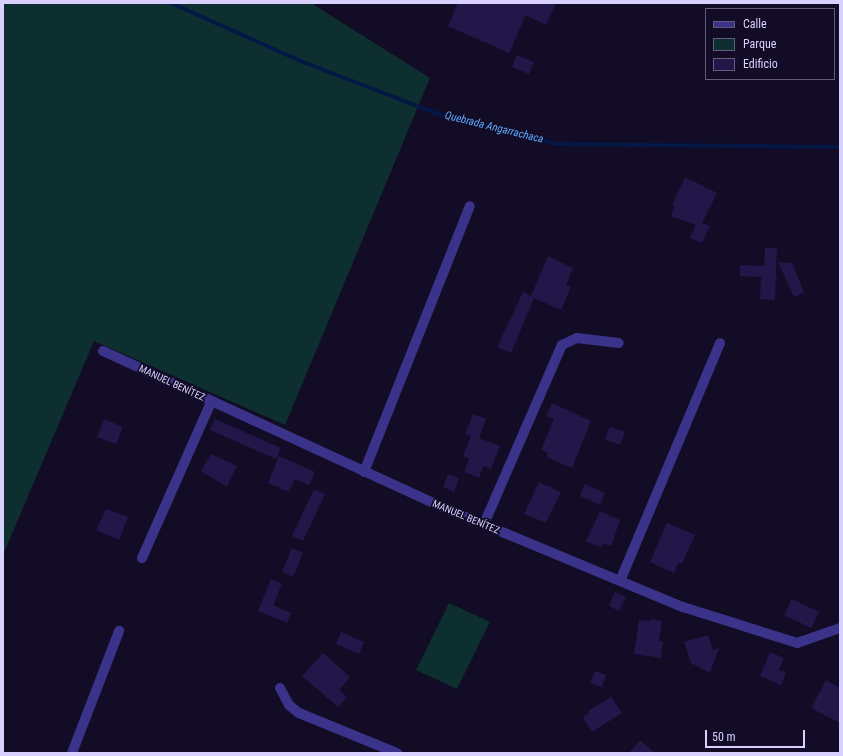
<!DOCTYPE html>
<html>
<head>
<meta charset="utf-8">
<style>
  body { margin:0 }
  #map { position:relative; width:843px; height:756px; overflow:hidden; background:#120c26; font-family:"Roboto Condensed",sans-serif }
  div>[style] { position:absolute }
  [style*='--x'] { left:calc(var(--x)*1px); top:calc(var(--y)*1px); width:calc(var(--w)*1px); rotate:calc(var(--a)*1deg) }
  .green>* { inset:0; background:#0e2f30 }
  .stream>* { height:4px; margin:-2px; padding:0 2px; transform-origin:2px; border-radius:2px; background:#041846 }
  .building>* { inset:0; background:#231649 }
  .street>* { height:10px; margin:-5px; padding:0 5px; transform-origin:5px; border-radius:5px; background:#3b328a }
  span { translate:-50% -50%; white-space:nowrap; text-align:center; line-height:1.15; -webkit-text-stroke:3.5px #120c26; paint-order:stroke }
  .street-label { font-size:10px; color:#d9d1ff }
  .water-label { font-size:11px; color:#5fabff; font-style:italic }
  .frame { position:absolute; inset:0; border:4px solid #d9d1ff; pointer-events:none }
  .legend { position:absolute; left:705px; top:8px; width:130px; height:72px; box-sizing:border-box; background:#120c26; border:1px solid #625b7d; margin:0; padding:5px 7px; list-style:none; font-size:12px; color:#d9d1ff }
  .legend li { display:flex; align-items:center; gap:8px; height:20px }
  .legend b { width:20px; border:1px solid #625b7d }
  .scale { position:absolute; left:705px; top:730px; width:100px; height:18px; box-sizing:border-box; border:2px solid #d9d1ff; border-top:0; padding-left:5px; font-size:12px; line-height:14px; white-space:nowrap; color:#d9d1ff; -webkit-text-stroke:3px #120c26; paint-order:stroke }
</style>
</head>
<body>
<div id="map">
  <div class="green">
    <div style="clip-path:polygon(3px 3px,311px 3px,430px 78px,285px 425px,94px 341px,3px 555px)"></div>
    <div style="clip-path:polygon(449px 603px,490px 622px,457px 689px,416px 670px)"></div>
  </div>
  <div class="stream">
    <div style="--x:171;--y:3;--w:145;--a:24.1"></div>
    <div style="--x:303;--y:62;--w:145;--a:21.1"></div>
    <div style="--x:438;--y:114;--w:123;--a:14.1"></div>
    <div style="--x:557;--y:144;--w:283;--a:0.6"></div>
  </div>
  <div class="building">
    <div style="clip-path:polygon(458px 3px,556px 3px,546px 25px,526px 15px,509px 53px,448px 26px)"></div>
    <div style="clip-path:polygon(517px 55px,534px 62px,529px 74px,512px 67px)"></div>
    <div style="clip-path:polygon(685px 177px,717px 193px,702px 223px,710px 226px,702px 243px,690px 238px,696px 225px,671px 216px,674px 206px,672px 205px)"></div>
    <div style="clip-path:polygon(765px 248px,777px 248px,775px 300px,760px 299px,761px 277px,740px 276px,740px 265px,764px 266px)"></div>
    <div style="clip-path:polygon(548px 256px,573px 268px,566px 285px,571px 287px,561px 310px,534px 298px,511px 353px,497px 347px,523px 292px,531px 296px)"></div>
    <div style="clip-path:polygon(778px 262px,792px 263px,804px 292px,794px 297px)"></div>
    <div style="clip-path:polygon(552px 403px,591px 421px,572px 468px,546px 457px,548px 453px,541px 450px,554px 419px,546px 416px)"></div>
    <div style="clip-path:polygon(473px 414px,486px 419px,479px 438px,500px 446px,491px 469px,483px 466px,479px 478px,464px 472px,469px 459px,463px 456px,471px 436px,465px 434px)"></div>
    <div style="clip-path:polygon(104px 419px,123px 427px,116px 444px,97px 437px)"></div>
    <div style="clip-path:polygon(215px 419px,281px 448px,276px 459px,210px 430px)"></div>
    <div style="clip-path:polygon(610px 427px,625px 432px,620px 445px,605px 439px)"></div>
    <div style="clip-path:polygon(211px 454px,237px 466px,227px 487px,201px 471px)"></div>
    <div style="clip-path:polygon(279px 456px,315px 472px,309px 485px,295px 479px,289px 492px,268px 483px)"></div>
    <div style="clip-path:polygon(448px 474px,459px 478px,454px 492px,443px 487px)"></div>
    <div style="clip-path:polygon(539px 482px,561px 492px,546px 523px,524px 514px)"></div>
    <div style="clip-path:polygon(585px 484px,605px 493px,600px 505px,580px 496px)"></div>
    <div style="clip-path:polygon(314px 489px,325px 494px,303px 541px,292px 536px)"></div>
    <div style="clip-path:polygon(106px 509px,128px 517px,119px 540px,96px 530px)"></div>
    <div style="clip-path:polygon(600px 511px,620px 520px,611px 546px,603px 543px,601px 548px,586px 541px)"></div>
    <div style="clip-path:polygon(667px 523px,695px 535px,682px 564px,679px 562px,674px 573px,650px 562px)"></div>
    <div style="clip-path:polygon(292px 548px,303px 553px,293px 577px,282px 572px)"></div>
    <div style="clip-path:polygon(271px 579px,282px 584px,273px 605px,291px 613px,287px 623px,258px 611px)"></div>
    <div style="clip-path:polygon(615px 592px,626px 597px,619px 611px,609px 606px)"></div>
    <div style="clip-path:polygon(792px 599px,819px 612px,811px 628px,784px 615px)"></div>
    <div style="clip-path:polygon(651px 619px,662px 621px,659px 641px,663px 642px,661px 658px,634px 654px,639px 620px,651px 621px)"></div>
    <div style="clip-path:polygon(341px 632px,364px 642px,359px 654px,336px 644px)"></div>
    <div style="clip-path:polygon(708px 635px,713px 650px,719px 648px,710px 673px,691px 663px,684px 642px)"></div>
    <div style="clip-path:polygon(770px 652px,784px 658px,779px 670px,786px 672px,781px 685px,760px 676px)"></div>
    <div style="clip-path:polygon(323px 653px,350px 677px,339px 690px,347px 697px,338px 707px,302px 676px)"></div>
    <div style="clip-path:polygon(595px 671px,606px 675px,602px 687px,590px 683px)"></div>
    <div style="clip-path:polygon(826px 680px,840px 688px,840px 723px,811px 708px)"></div>
    <div style="clip-path:polygon(611px 697px,622px 713px,592px 732px,583px 717px,589px 713px,588px 711px)"></div>
    <div style="clip-path:polygon(640px 740px,655px 753px,629px 753px)"></div>
  </div>
  <div class="street">
    <div style="--x:103;--y:351;--w:366;--a:24.7"></div>
    <div style="--x:435;--y:504;--w:269;--a:22.6"></div>
    <div style="--x:683;--y:607;--w:120;--a:17.5"></div>
    <div style="--x:797;--y:643;--w:46;--a:-19.2"></div>
    <div style="--x:364;--y:472;--w:286;--a:-68.3"></div>
    <div style="--x:484;--y:524;--w:195;--a:-66.5"></div>
    <div style="--x:562;--y:345;--w:17;--a:-25"></div>
    <div style="--x:577;--y:338;--w:42;--a:6.8"></div>
    <div style="--x:142;--y:558;--w:171;--a:-66.1"></div>
    <div style="--x:620;--y:581;--w:258;--a:-67.2"></div>
    <div style="--x:280;--y:688;--w:19;--a:62"></div>
    <div style="--x:289;--y:705;--w:13;--a:39"></div>
    <div style="--x:299;--y:713;--w:106;--a:22.2"></div>
    <div style="--x:72;--y:753;--w:131;--a:-68.9"></div>
  </div>
  <div class="street-label">
    <span style="left:172px;top:383px;rotate:25deg">MANUEL BENÍTEZ</span>
    <span style="left:466px;top:517px;rotate:23deg">MANUEL BENÍTEZ</span>
  </div>
  <div class="water-label">
    <span style="left:494px;top:128px;rotate:14deg">Quebrada Angarrachaca</span>
  </div>
  <div class="frame"></div>
  <ul class="legend">
  <li><b style="height:5px;background:#3b328a"></b>Calle</li>
  <li><b style="height:11px;background:#0e2f30"></b>Parque</li>
  <li><b style="height:11px;background:#231649"></b>Edificio</li>
  </ul>
  <div class="scale">50 m</div>
</div>
</body>
</html>
